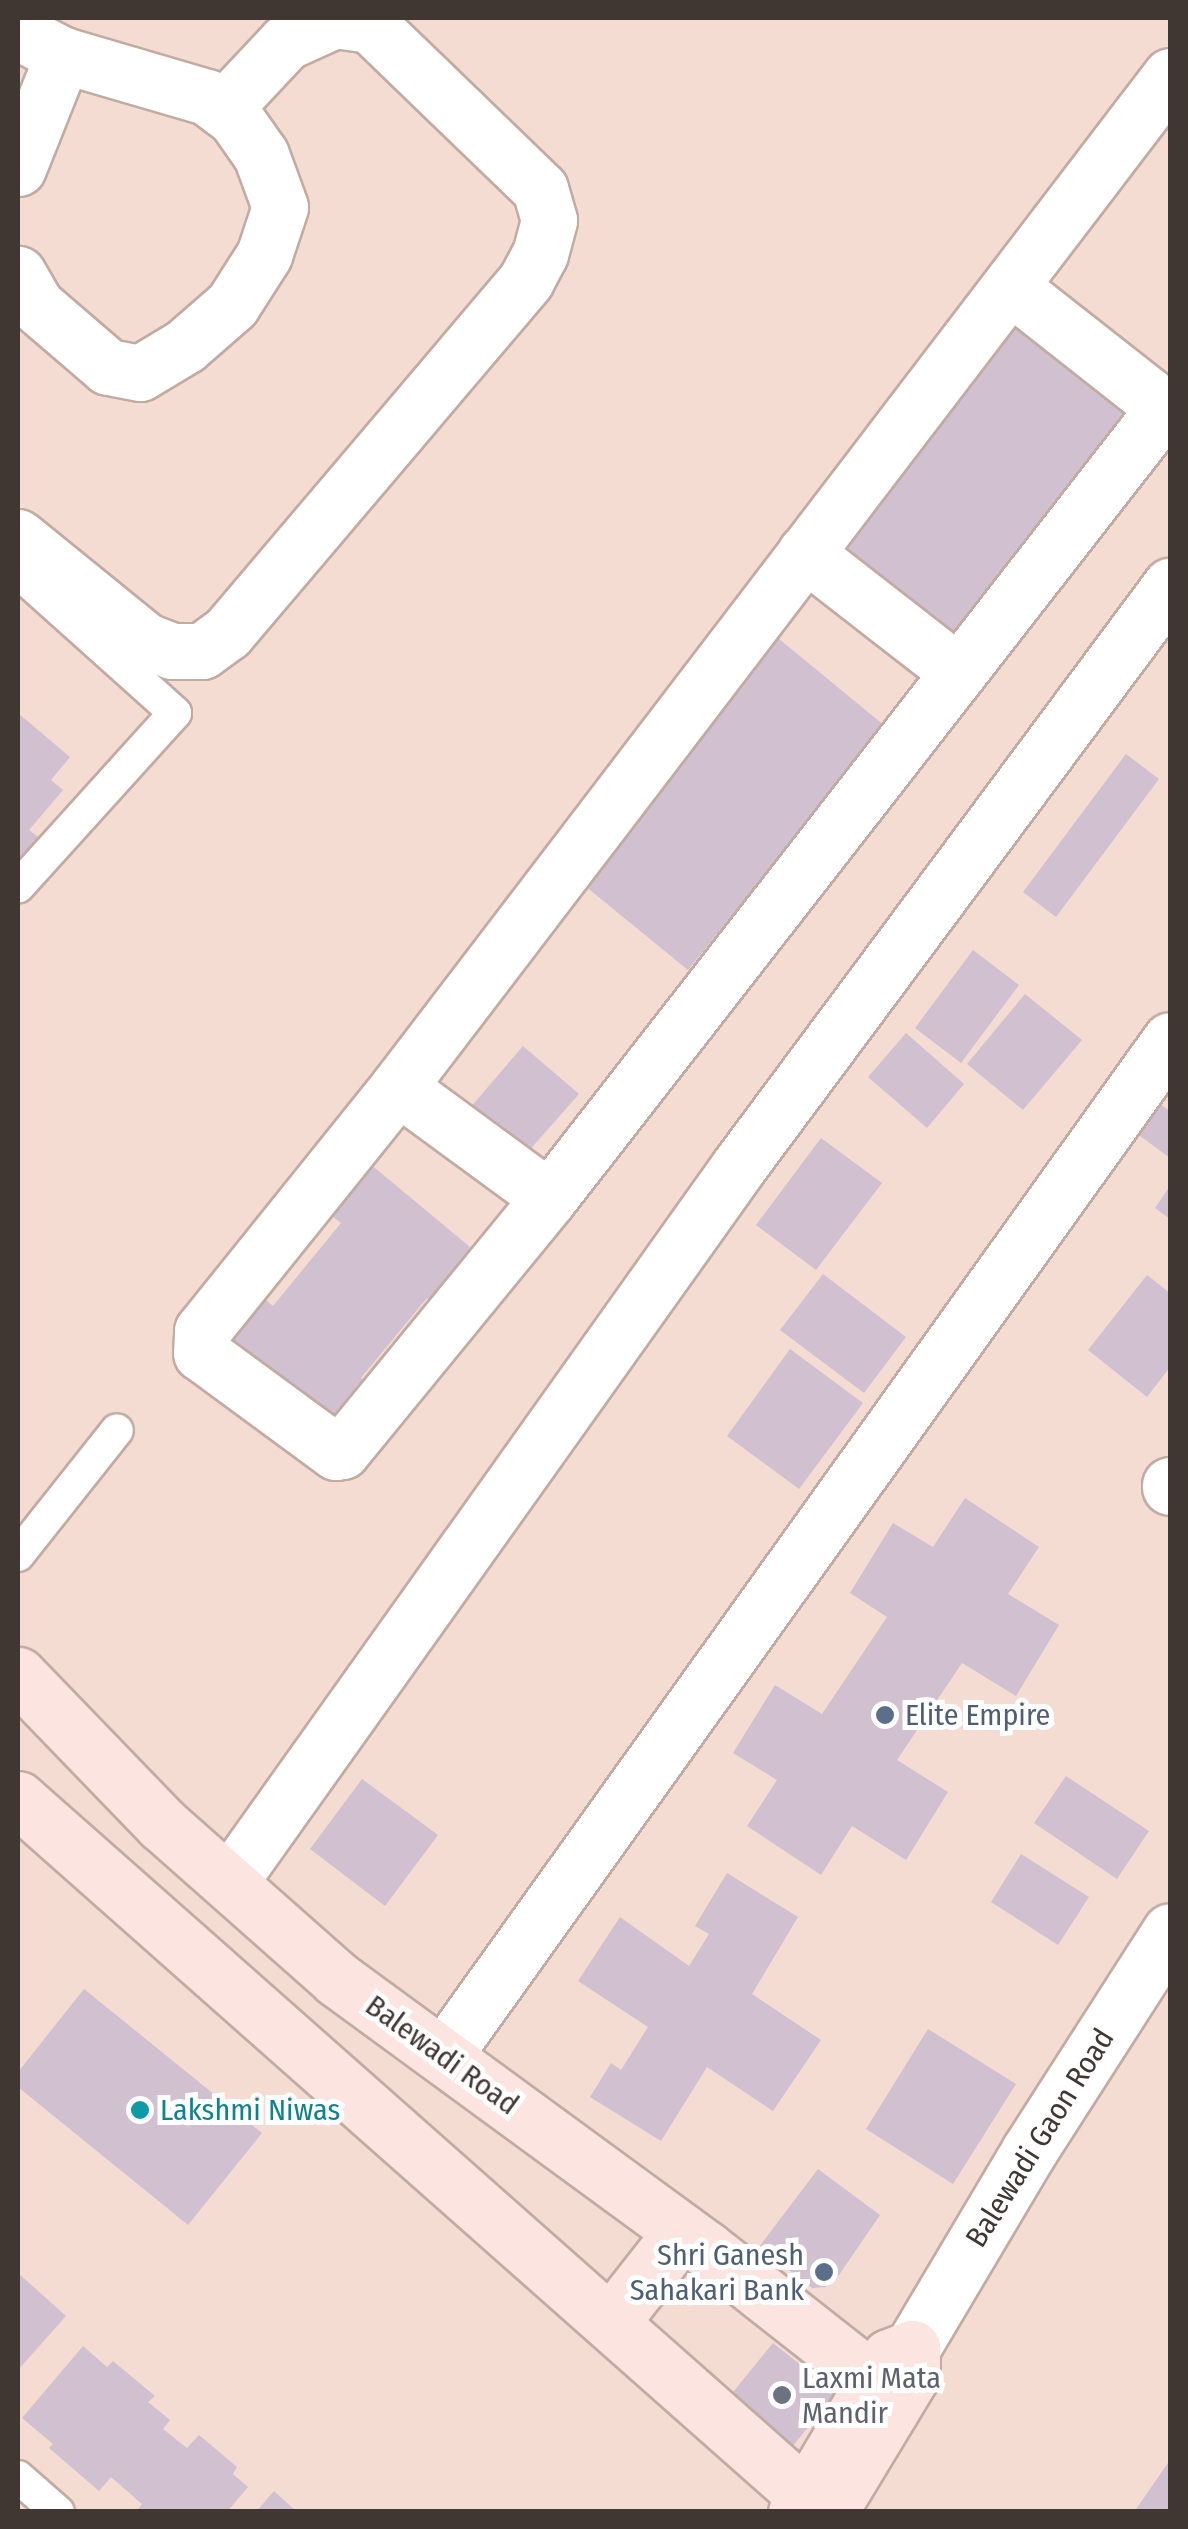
<!DOCTYPE html>
<html>
<head>
<meta charset="utf-8">
<style>
  body { margin:0 }
  #map { position:relative; width:1188px; height:2529px; overflow:hidden; background:#f4dcd3; font-family:"Fira Sans Condensed",sans-serif }
  div>[style] { position:absolute }
  [style*='--x'] { left:calc(var(--x)*1px); top:calc(var(--y)*1px); width:calc(var(--w)*1px); rotate:calc(var(--a)*1deg) }
  .building>* { inset:0; background:#d0c0d0 }
  .roads { filter:drop-shadow(2px 0 #c1aba2) drop-shadow(-2px 0 #c1aba2) drop-shadow(0 2px #c1aba2) drop-shadow(0 -2px #c1aba2) }
  .service>* { height:32px; margin:-16px; padding:0 16px; transform-origin:16px; border-radius:16px; background:#fff }
  .minor>* { height:55px; margin:-27.5px; padding:0 27.5px; transform-origin:27.5px; border-radius:27.5px; background:#fff }
  .tertiary>* { height:55px; margin:-27.5px; padding:0 27.5px; transform-origin:27.5px; border-radius:27.5px; background:#fff }
  .secondary>* { height:55px; margin:-27.5px; padding:0 27.5px; transform-origin:27.5px; border-radius:27.5px; background:#fce4e0 }
  .dots>* { width:28px; height:28px; translate:-50% -50%; box-sizing:border-box; border:5px solid #fff; border-radius:50% }
  span { translate:-50% -50%; white-space:nowrap; text-align:center; line-height:1.15; -webkit-text-stroke:10px #fff; paint-order:stroke }
  .service-label { font-size:30px; color:#4e5e75 }
  .left { translate:0 -50%; text-align:left }
  .right { translate:-100% -50%; text-align:right }
  .street-label { font-size:30px; color:#403733 }
  .culture-label { font-size:30px; color:#0d838f }
  .worship-label { font-size:30px; color:#5b616d }
  .frame { position:absolute; inset:0; border:20px solid #403733; pointer-events:none }
</style>
</head>
<body>
<div id="map">
  <div class="building">
    <div style="clip-path:polygon(1024px 312px,1139px 401px,956px 636px,841px 546px)"></div>
    <div style="clip-path:polygon(773px 634px,885px 726px,688px 970px,574px 877px)"></div>
    <div style="clip-path:polygon(18px 713px,70px 757px,51px 780px,63px 790px,29px 830px,38px 837px,18px 862px)"></div>
    <div style="clip-path:polygon(1126px 754px,1159px 779px,1056px 917px,1023px 892px)"></div>
    <div style="clip-path:polygon(973px 950px,1019px 985px,961px 1063px,915px 1028px)"></div>
    <div style="clip-path:polygon(1025px 994px,1082px 1040px,1023px 1110px,967px 1064px)"></div>
    <div style="clip-path:polygon(906px 1033px,964px 1084px,927px 1128px,868px 1077px)"></div>
    <div style="clip-path:polygon(523px 1046px,579px 1094px,519px 1162px,464px 1115px)"></div>
    <div style="clip-path:polygon(1153px 1099px,1170px 1111px,1170px 1158px,1132px 1130px)"></div>
    <div style="clip-path:polygon(821px 1138px,882px 1183px,816px 1270px,756px 1225px)"></div>
    <div style="clip-path:polygon(369px 1163px,476px 1252px,433px 1304px,427px 1298px,361px 1378px,368px 1383px,329px 1432px,221px 1344px,260px 1295px,273px 1306px,341px 1223px,328px 1213px)"></div>
    <div style="clip-path:polygon(1170px 1186px,1170px 1219px,1155px 1208px)"></div>
    <div style="clip-path:polygon(823px 1274px,906px 1337px,864px 1393px,780px 1330px)"></div>
    <div style="clip-path:polygon(1147px 1275px,1170px 1293px,1170px 1367px,1147px 1397px,1088px 1350px)"></div>
    <div style="clip-path:polygon(790px 1349px,863px 1403px,799px 1489px,727px 1436px)"></div>
    <div style="clip-path:polygon(965px 1498px,1039px 1547px,1008px 1594px,1059px 1625px,1016px 1696px,962px 1663px,897px 1760px,948px 1792px,906px 1860px,852px 1826px,821px 1875px,747px 1826px,777px 1780px,733px 1753px,775px 1685px,822px 1714px,887px 1617px,850px 1593px,893px 1523px,933px 1547px)"></div>
    <div style="clip-path:polygon(1066px 1776px,1149px 1831px,1117px 1879px,1034px 1823px)"></div>
    <div style="clip-path:polygon(362px 1779px,438px 1835px,385px 1906px,310px 1849px)"></div>
    <div style="clip-path:polygon(1021px 1854px,1089px 1897px,1058px 1945px,991px 1902px)"></div>
    <div style="clip-path:polygon(727px 1873px,798px 1917px,752px 1994px,821px 2040px,773px 2111px,707px 2067px,661px 2141px,590px 2097px,611px 2063px,621px 2070px,648px 2027px,578px 1981px,620px 1917px,689px 1966px,709px 1934px,695px 1926px)"></div>
    <div style="clip-path:polygon(84px 1989px,262px 2133px,188px 2225px,18px 2087px,18px 2072px)"></div>
    <div style="clip-path:polygon(928px 2029px,1016px 2084px,953px 2184px,866px 2129px)"></div>
    <div style="clip-path:polygon(818px 2169px,880px 2215px,839px 2275px,826px 2287px,812px 2288px,759px 2247px)"></div>
    <div style="clip-path:polygon(18px 2273px,66px 2316px,18px 2370px)"></div>
    <div style="clip-path:polygon(773px 2343px,836px 2393px,792px 2447px,729px 2397px)"></div>
    <div style="clip-path:polygon(83px 2346px,107px 2367px,113px 2361px,155px 2396px,148px 2402px,170px 2420px,163px 2429px,187px 2448px,199px 2435px,237px 2467px,233px 2474px,248px 2487px,227px 2512px,136px 2512px,142px 2504px,111px 2477px,99px 2491px,49px 2448px,53px 2444px,22px 2418px)"></div>
    <div style="clip-path:polygon(1170px 2460px,1170px 2512px,1134px 2512px)"></div>
    <div style="clip-path:polygon(274px 2491px,297px 2512px,256px 2512px)"></div>
  </div>
  <div class="roads">
    <div class="service">
      <div style="--x:18;--y:572;--w:211;--a:41.9"></div>
      <div style="--x:175;--y:713;--w:234;--a:132.1"></div>
      <div style="--x:18;--y:1555;--w:159;--a:-51.6"></div>
      <div style="--x:18;--y:2477;--w:53;--a:41.2"></div>
    </div>
    <div class="minor">
      <div style="--x:18;--y:32;--w:51;--a:27.1"></div>
      <div style="--x:63;--y:55;--w:150;--a:16.3"></div>
      <div style="--x:207;--y:97;--w:35;--a:37"></div>
      <div style="--x:235;--y:118;--w:45;--a:54.9"></div>
      <div style="--x:261;--y:155;--w:55;--a:69.9"></div>
      <div style="--x:280;--y:207;--w:51;--a:108.4"></div>
      <div style="--x:264;--y:255;--w:59;--a:122.6"></div>
      <div style="--x:232;--y:305;--w:62;--a:138.9"></div>
      <div style="--x:185;--y:346;--w:52;--a:149"></div>
      <div style="--x:140;--y:373;--w:33;--a:-169"></div>
      <div style="--x:108;--y:367;--w:95;--a:-139.3"></div>
      <div style="--x:36;--y:305;--w:36;--a:-120"></div>
      <div style="--x:18;--y:168;--w:122;--a:-68.3"></div>
      <div style="--x:1012;--y:288;--w:174;--a:38.2"></div>
      <div style="--x:1149;--y:396;--w:18;--a:68"></div>
      <div style="--x:1156;--y:413;--w:13;--a:113"></div>
      <div style="--x:1151;--y:425;--w:980;--a:127.91"></div>
      <div style="--x:549;--y:1198;--w:327;--a:129.3"></div>
      <div style="--x:342;--y:1451;--w:6;--a:171"></div>
      <div style="--x:336;--y:1452;--w:167;--a:-143.7"></div>
      <div style="--x:201;--y:1353;--w:22;--a:-87"></div>
      <div style="--x:202;--y:1331;--w:313;--a:-51.2"></div>
      <div style="--x:398;--y:1087;--w:1272;--a:-52.63"></div>
      <div style="--x:18;--y:537;--w:165;--a:39.1"></div>
      <div style="--x:146;--y:641;--w:28;--a:21"></div>
      <div style="--x:172;--y:651;--w:30;--a:0"></div>
      <div style="--x:202;--y:651;--w:31;--a:-36"></div>
      <div style="--x:227;--y:633;--w:463;--a:-49.7"></div>
      <div style="--x:526;--y:280;--w:30;--a:-62"></div>
      <div style="--x:540;--y:254;--w:35;--a:-75"></div>
      <div style="--x:549;--y:220;--w:32;--a:-106"></div>
      <div style="--x:540;--y:189;--w:236;--a:-136"></div>
      <div style="--x:370;--y:25;--w:35;--a:-172"></div>
      <div style="--x:335;--y:20;--w:54;--a:155.8"></div>
      <div style="--x:286;--y:42;--w:92;--a:133.2"></div>
      <div style="--x:805;--y:553;--w:194;--a:37.9"></div>
      <div style="--x:398;--y:1087;--w:187;--a:36.3"></div>
      <div style="--x:1170;--y:1485;--w:2;--a:90"></div>
      <div style="--x:230;--y:1881;--w:878;--a:-54.55"></div>
      <div style="--x:739;--y:1166;--w:723;--a:-53.38"></div>
      <div style="--x:443;--y:2056;--w:1249;--a:-54.41"></div>
    </div>
    <div class="tertiary">
      <div style="--x:912;--y:2348;--w:229;--a:-59.3"></div>
      <div style="--x:1029;--y:2151;--w:261;--a:-57.3"></div>
    </div>
    <div class="secondary">
      <div style="--x:18;--y:1675;--w:207;--a:46"></div>
      <div style="--x:162;--y:1824;--w:234;--a:41.5"></div>
      <div style="--x:337;--y:1979;--w:456;--a:36.2"></div>
      <div style="--x:705;--y:2248;--w:215;--a:38.2"></div>
      <div style="--x:874;--y:2381;--w:29;--a:29"></div>
      <div style="--x:18;--y:1799;--w:1076;--a:41.5"></div>
      <div style="--x:611;--y:2322;--w:115;--a:-52"></div>
      <div style="--x:796;--y:2512;--w:181;--a:-59"></div>
      <div style="--x:889;--y:2357;--w:25;--a:-21"></div>
      <div style="--x:912;--y:2348;--w:27;--a:90"></div>
      <div style="--x:912;--y:2375;--w:160;--a:121.2"></div>
    </div>
  </div>
  <div class="dots">
    <div style="left:885px;top:1715px;background:#5c6f8a"></div>
    <div style="left:140px;top:2110px;background:#0f9aa8"></div>
    <div style="left:824px;top:2272px;background:#5c6f8a"></div>
    <div style="left:782px;top:2395px;background:#6b7280"></div>
  </div>
  <div class="service-label">
    <span class="left" style="left:905px;top:1715px">Elite Empire</span>
    <span class="right" style="left:804px;top:2272px">Shri Ganesh<br>Sahakari Bank</span>
  </div>
  <div class="street-label">
    <span style="left:442px;top:2055px;rotate:36deg">Balewadi Road</span>
    <span style="left:1040px;top:2138px;rotate:-58deg">Balewadi Gaon Road</span>
  </div>
  <div class="culture-label">
    <span class="left" style="left:160px;top:2110px">Lakshmi Niwas</span>
  </div>
  <div class="worship-label">
    <span class="left" style="left:802px;top:2395px">Laxmi Mata<br>Mandir</span>
  </div>
  <div class="frame"></div>
</div>
</body>
</html>
